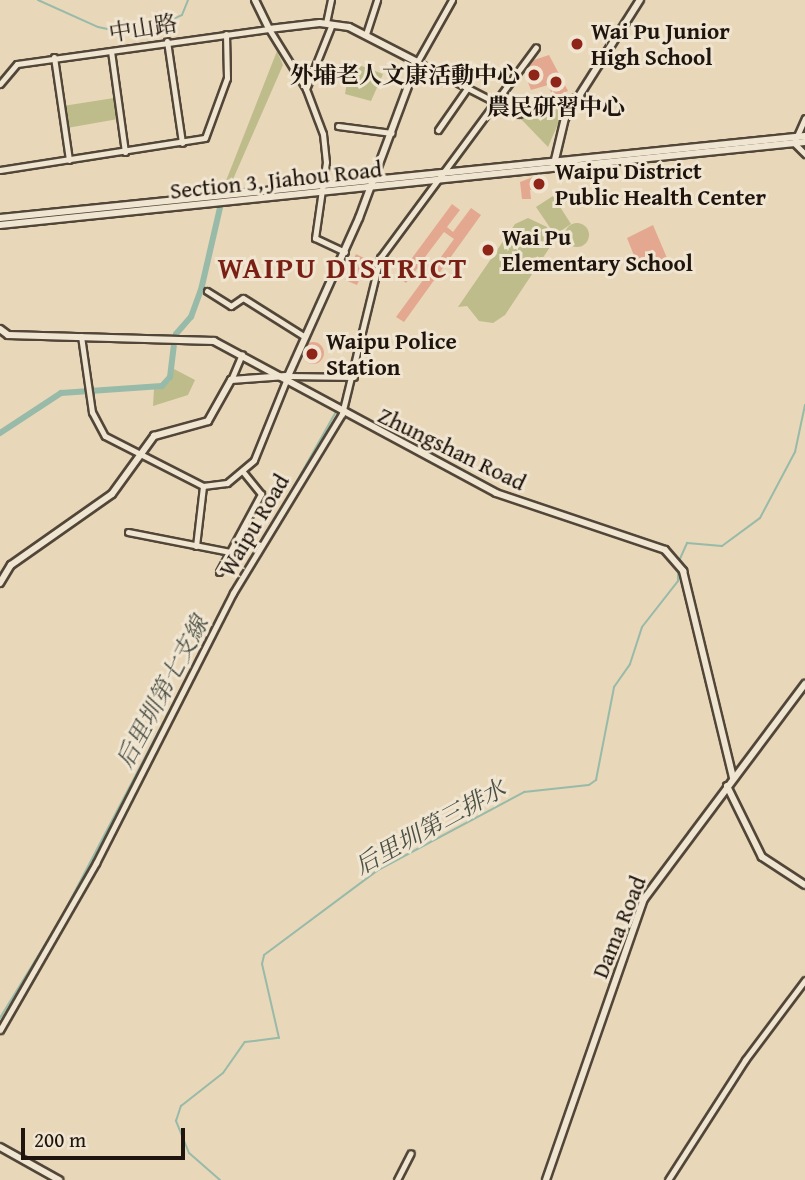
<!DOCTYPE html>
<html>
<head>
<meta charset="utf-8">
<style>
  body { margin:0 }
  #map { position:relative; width:805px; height:1180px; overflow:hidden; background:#e8d7b8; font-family:"Gentium Book Plus","Noto Serif TC",serif }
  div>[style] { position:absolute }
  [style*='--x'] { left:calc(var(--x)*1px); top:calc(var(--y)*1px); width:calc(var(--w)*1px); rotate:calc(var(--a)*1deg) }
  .green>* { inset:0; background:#bdbc8a }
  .round { border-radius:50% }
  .stream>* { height:2px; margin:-1px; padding:0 1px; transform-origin:1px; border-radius:1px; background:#98baa9 }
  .canal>* { height:6px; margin:-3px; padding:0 3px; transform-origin:3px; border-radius:3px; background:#98baa9 }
  .building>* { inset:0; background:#e4a890 }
  .roads { filter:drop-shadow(2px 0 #514638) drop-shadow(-2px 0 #514638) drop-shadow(0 2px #514638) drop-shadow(0 -2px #514638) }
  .minor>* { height:5px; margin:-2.5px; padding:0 2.5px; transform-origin:2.5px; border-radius:2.5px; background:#f0e5d1 }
  .tertiary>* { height:6px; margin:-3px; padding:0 3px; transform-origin:3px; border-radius:3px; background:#f0e5d1 }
  .dots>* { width:19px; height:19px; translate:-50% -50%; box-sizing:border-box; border:4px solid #f0e5d1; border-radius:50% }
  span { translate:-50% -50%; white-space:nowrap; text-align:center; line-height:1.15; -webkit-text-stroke:6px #f0e5d1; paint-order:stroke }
  .street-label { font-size:23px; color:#1f150e }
  .poi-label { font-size:23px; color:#1f150e; font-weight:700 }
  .left { translate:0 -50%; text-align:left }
  .right { translate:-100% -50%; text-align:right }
  .water-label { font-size:24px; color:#494f44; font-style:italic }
  .district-label { font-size:30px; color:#7a1f14; font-weight:700; letter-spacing:2px }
  .scale { position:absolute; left:21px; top:1128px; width:164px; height:32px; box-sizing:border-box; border:4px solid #1f150e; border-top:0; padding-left:9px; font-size:21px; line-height:24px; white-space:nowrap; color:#1f150e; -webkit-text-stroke:5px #f0e5d1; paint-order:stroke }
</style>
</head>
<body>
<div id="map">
  <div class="green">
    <div style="clip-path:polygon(277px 51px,283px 65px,227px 193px,222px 191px)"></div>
    <div style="clip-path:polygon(359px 65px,383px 74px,371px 101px,345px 94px,349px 71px)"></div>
    <div style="clip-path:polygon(114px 98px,118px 119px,67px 128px,63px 106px)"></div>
    <div style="clip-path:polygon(559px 104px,564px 110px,548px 147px,521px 119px)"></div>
    <div style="clip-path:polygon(553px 196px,571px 224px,555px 235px,536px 207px)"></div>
    <div style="clip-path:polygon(528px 218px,547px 227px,550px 247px,505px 315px,493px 323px,479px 321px,467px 306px,458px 307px,515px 224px)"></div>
    <div class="round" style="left:565px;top:223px;width:24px;height:24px"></div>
    <div style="clip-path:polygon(174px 369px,195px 380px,188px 395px,153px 406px,154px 389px,170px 382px)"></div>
  </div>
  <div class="stream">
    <div style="--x:38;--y:0;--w:66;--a:24.2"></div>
    <div style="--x:98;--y:27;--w:40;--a:12"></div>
    <div style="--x:137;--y:35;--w:49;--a:-24"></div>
    <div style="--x:182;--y:15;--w:16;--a:-68"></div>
    <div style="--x:280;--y:511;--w:116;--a:-60.6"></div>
    <div style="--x:679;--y:561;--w:20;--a:-66"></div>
    <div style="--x:687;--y:543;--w:35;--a:5"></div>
    <div style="--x:722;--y:546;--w:47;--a:-36.4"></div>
    <div style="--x:760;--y:518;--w:75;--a:-62.1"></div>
    <div style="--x:795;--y:452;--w:48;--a:-78"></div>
    <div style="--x:0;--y:1018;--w:115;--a:-58.5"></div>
    <div style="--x:60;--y:920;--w:293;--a:-62.4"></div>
    <div style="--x:220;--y:1180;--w:41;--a:-138.9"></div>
    <div style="--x:189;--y:1153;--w:35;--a:-112"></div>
    <div style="--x:176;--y:1121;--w:16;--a:-72"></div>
    <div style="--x:181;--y:1106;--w:53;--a:-38.2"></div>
    <div style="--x:223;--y:1073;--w:38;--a:-55"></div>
    <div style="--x:245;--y:1042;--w:34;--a:-7"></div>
    <div style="--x:279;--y:1038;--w:76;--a:-102.9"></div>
    <div style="--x:262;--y:964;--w:9;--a:-77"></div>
    <div style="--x:264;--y:955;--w:142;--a:-36.7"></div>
    <div style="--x:378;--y:870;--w:166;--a:-28.1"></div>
    <div style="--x:524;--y:792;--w:65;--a:-6.1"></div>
    <div style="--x:589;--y:785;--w:9;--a:-36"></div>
    <div style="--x:596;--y:780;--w:95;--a:-79"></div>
    <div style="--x:614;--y:687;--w:28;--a:-55"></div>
    <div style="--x:630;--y:664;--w:39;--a:-72"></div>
    <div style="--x:642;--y:627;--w:58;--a:-52"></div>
    <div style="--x:678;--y:581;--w:11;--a:-90"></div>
  </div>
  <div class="canal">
    <div style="--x:176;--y:334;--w:23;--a:-49"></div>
    <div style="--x:191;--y:317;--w:29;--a:-70"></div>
    <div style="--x:201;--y:290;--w:93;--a:-77"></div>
    <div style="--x:0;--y:433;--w:73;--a:-33.3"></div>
    <div style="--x:61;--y:393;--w:101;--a:-4"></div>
    <div style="--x:162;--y:386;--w:12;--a:-48"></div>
    <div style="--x:170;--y:377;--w:31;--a:-83"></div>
  </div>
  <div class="building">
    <div style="clip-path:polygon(549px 55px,568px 91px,553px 97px,548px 85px,531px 90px,524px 72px,534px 60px)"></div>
    <div style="clip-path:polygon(533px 177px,545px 178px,545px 189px,530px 190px,531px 199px,522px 199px,520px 182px)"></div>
    <div style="clip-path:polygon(evenodd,452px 204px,460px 210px,447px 227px,453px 232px,471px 208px,481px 215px,404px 322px,396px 317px,429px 272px,420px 265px,406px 283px,398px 277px,452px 204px,444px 232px,454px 239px,433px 268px,422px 261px,444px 232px)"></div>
    <div style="clip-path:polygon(653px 225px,667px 258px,639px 268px,627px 238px)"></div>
    <div style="clip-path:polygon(356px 254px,368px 260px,357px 285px,345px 280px)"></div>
    <div class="round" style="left:302px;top:342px;width:22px;height:22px"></div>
  </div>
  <div class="roads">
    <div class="minor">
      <div style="--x:452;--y:0;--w:71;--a:119.4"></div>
      <div style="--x:417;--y:62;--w:114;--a:27.2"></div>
      <div style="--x:518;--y:114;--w:65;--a:-16.2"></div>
      <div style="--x:326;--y:23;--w:24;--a:-78"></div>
      <div style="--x:366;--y:34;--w:36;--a:-72"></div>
      <div style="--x:167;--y:41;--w:103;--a:81.6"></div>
      <div style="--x:111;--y:51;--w:102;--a:82.1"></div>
      <div style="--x:54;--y:57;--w:104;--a:81.7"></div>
      <div style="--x:0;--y:84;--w:26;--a:-50"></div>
      <div style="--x:17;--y:64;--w:254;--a:-7.9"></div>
      <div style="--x:269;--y:29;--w:70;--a:58.3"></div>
      <div style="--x:306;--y:89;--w:48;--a:69.3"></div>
      <div style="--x:323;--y:134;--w:28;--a:84"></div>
      <div style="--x:326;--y:162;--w:77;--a:98.2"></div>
      <div style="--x:315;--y:238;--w:33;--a:25"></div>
      <div style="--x:306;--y:89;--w:70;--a:-68.2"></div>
      <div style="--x:805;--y:118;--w:27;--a:114"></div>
      <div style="--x:794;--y:143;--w:16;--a:45"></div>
      <div style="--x:338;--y:126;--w:54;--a:7.4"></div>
      <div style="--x:438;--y:130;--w:52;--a:-55.1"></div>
      <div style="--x:0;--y:170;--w:207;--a:-8.9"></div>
      <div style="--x:205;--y:138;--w:64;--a:-69.9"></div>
      <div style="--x:227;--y:78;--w:44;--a:-91.3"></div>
      <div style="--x:207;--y:291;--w:28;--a:32"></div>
      <div style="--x:231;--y:306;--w:14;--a:-34"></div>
      <div style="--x:243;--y:298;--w:73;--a:32.2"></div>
      <div style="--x:81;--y:336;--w:77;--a:81.8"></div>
      <div style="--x:92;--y:412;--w:27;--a:62"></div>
      <div style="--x:105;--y:436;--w:110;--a:27"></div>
      <div style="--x:203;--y:486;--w:24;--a:-7"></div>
      <div style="--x:227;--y:483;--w:35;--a:-40"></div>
      <div style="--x:254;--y:460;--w:91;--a:-68"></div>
      <div style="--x:288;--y:376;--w:66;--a:0.9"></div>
      <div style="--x:231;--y:380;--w:28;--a:-67"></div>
      <div style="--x:128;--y:532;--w:104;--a:11.1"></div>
      <div style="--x:196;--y:546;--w:60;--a:-83.3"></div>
      <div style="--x:219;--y:572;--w:89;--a:-61.7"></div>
      <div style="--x:261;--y:494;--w:28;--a:-129"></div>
      <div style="--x:0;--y:1030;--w:193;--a:-60.1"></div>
      <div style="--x:96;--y:863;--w:303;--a:-63.1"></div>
      <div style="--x:233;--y:593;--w:210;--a:-58.7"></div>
      <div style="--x:342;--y:414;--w:161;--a:-76.3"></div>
      <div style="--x:380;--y:258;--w:262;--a:-53.5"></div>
      <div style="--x:397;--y:1180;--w:30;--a:-63"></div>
      <div style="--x:668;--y:1180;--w:143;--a:-57.3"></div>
      <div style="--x:745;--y:1060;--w:100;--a:-53.1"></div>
    </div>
    <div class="tertiary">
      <div style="--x:255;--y:0;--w:32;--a:64"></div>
      <div style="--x:269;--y:29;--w:51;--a:-6.7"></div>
      <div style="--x:320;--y:23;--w:29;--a:8"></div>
      <div style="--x:349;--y:27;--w:76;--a:27.2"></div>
      <div style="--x:417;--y:62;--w:166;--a:110.4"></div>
      <div style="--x:359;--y:218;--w:173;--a:114.2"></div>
      <div style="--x:554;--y:164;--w:47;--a:-76.6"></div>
      <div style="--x:565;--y:118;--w:140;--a:-57.6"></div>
      <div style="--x:0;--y:218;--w:809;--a:-5.82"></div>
      <div style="--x:0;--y:225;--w:809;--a:-5.89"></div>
      <div style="--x:0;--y:329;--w:10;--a:37"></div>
      <div style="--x:8;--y:335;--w:206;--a:1.7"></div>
      <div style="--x:214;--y:341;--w:320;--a:28.3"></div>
      <div style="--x:496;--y:493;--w:178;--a:18.6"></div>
      <div style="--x:665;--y:550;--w:28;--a:49"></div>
      <div style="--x:683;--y:571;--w:213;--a:76.4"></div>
      <div style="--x:0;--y:583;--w:21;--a:-59"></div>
      <div style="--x:11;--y:565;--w:123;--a:-35.1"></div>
      <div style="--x:112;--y:494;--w:72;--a:-54.1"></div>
      <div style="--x:154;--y:436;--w:56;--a:-15.5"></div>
      <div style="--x:208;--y:421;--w:47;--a:-60.7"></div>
      <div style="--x:231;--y:380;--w:55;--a:-4.2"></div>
      <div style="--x:727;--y:786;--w:79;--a:63.8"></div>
      <div style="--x:762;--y:857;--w:51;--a:33.1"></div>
      <div style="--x:0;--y:1147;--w:68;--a:29.2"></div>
      <div style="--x:546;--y:1180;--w:298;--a:-70.8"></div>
      <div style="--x:644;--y:899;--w:269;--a:-53.2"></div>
    </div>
  </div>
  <div class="dots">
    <div style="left:577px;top:44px;background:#8f2418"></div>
    <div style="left:534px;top:75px;background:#8f2418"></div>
    <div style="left:556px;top:82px;background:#8f2418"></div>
    <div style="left:539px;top:184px;background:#8f2418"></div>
    <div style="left:488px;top:250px;background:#8f2418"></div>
    <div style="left:312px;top:354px;background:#8f2418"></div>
  </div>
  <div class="street-label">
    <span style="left:143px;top:28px;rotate:-9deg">中山路</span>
    <span style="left:276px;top:180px;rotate:-6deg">Section 3, Jiahou Road</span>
    <span style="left:452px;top:449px;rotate:26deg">Zhungshan Road</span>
    <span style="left:254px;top:525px;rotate:-59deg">Waipu Road</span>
    <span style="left:619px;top:927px;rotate:-68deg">Dama Road</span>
  </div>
  <div class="poi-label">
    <span class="left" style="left:591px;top:44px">Wai Pu Junior<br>High School</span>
    <span class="right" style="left:520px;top:75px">外埔老人文康活動中心</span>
    <span style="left:556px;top:107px">農民研習中心</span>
    <span class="left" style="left:555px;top:184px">Waipu District<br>Public Health Center</span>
    <span class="left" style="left:502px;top:250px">Wai Pu<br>Elementary School</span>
    <span class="left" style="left:326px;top:354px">Waipu Police<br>Station</span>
  </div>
  <div class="water-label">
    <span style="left:162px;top:692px;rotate:-62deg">后里圳第七支線</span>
    <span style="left:430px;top:827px;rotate:-29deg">后里圳第三排水</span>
  </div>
  <div class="district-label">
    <span style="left:343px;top:267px">WAIPU DISTRICT</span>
  </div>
  <div class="scale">200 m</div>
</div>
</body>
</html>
